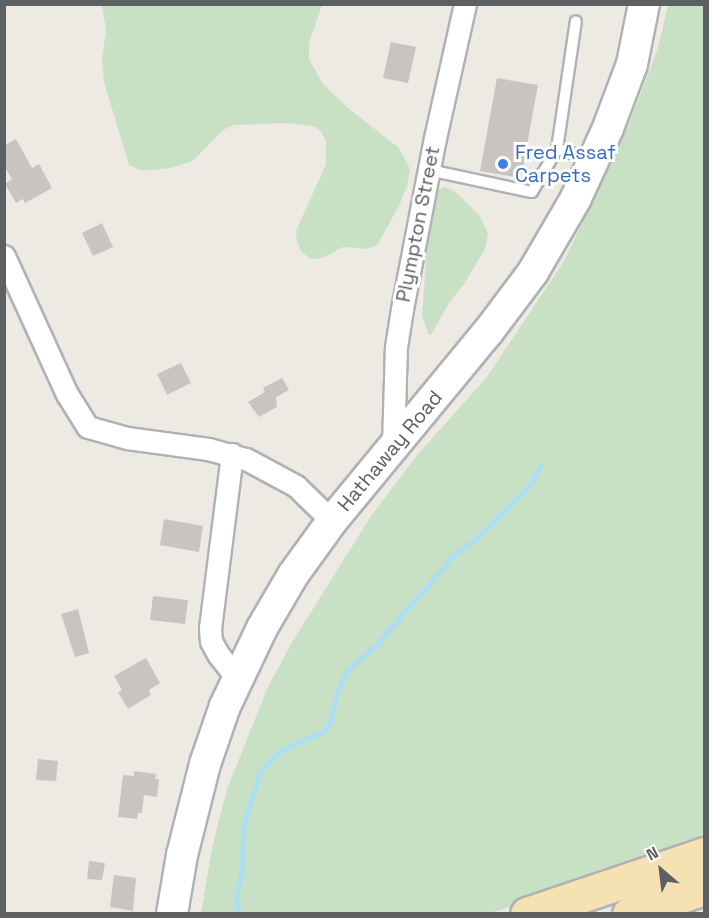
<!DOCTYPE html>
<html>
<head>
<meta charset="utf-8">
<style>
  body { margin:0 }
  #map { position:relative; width:709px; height:918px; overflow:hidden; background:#edeae4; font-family:"Space Grotesk",sans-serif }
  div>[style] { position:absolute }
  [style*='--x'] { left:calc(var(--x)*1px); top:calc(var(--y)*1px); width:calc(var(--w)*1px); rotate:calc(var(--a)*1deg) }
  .green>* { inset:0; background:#c8e1c4 }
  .stream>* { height:5px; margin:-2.5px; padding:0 2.5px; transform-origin:2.5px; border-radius:2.5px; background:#addff4 }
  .building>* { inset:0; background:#c8c5c1 }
  .roads { filter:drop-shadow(2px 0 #afb2b5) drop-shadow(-2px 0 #afb2b5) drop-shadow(0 2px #afb2b5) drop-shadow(0 -2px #afb2b5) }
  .service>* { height:10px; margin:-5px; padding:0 5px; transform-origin:5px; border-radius:5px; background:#fff }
  .minor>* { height:21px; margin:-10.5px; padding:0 10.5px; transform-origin:10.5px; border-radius:10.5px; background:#fff }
  .secondary>* { height:30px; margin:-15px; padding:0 15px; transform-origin:15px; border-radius:15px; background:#fff }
  .primary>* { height:33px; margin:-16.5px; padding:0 16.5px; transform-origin:16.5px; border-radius:16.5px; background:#f5e1b1 }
  .dots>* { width:16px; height:16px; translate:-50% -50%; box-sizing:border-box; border:3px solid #fff; border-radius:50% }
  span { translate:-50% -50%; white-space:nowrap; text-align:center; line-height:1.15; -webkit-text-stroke:6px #fff; paint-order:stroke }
  .shop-label { font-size:20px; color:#366cbe }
  .left { translate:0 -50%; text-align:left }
  .street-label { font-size:20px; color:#5c6063 }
  .frame { position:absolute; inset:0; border:6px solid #5c6063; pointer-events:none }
  .north { position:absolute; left:631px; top:840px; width:60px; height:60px; -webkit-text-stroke:4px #fff; paint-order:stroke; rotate:332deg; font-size:16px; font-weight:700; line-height:24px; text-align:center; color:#5c6063 }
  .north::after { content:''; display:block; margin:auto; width:21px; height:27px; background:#5c6063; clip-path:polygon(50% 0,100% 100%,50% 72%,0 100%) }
</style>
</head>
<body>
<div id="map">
  <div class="green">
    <div style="clip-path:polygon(102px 5px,322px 5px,309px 43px,309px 59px,323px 84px,348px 108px,399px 148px,410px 169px,407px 186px,399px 206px,377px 245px,368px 249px,343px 247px,322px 258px,312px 259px,302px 253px,297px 242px,296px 231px,326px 164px,326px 141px,320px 130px,313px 126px,288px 123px,233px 125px,223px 130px,193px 161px,170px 168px,152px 170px,140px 170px,129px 165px,104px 82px,102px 59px,106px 30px)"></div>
    <div style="clip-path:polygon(668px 5px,704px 5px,704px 841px,491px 913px,201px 914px,212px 848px,227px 789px,268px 687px,291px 644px,371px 516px,418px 454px,487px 377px,564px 261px,628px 126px,658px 48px)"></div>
    <div style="clip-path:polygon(445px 187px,456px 192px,479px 215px,488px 233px,485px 249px,464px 284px,449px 303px,431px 335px,429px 335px,422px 316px,430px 206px,438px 190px)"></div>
  </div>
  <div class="stream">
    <div style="--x:239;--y:914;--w:15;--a:-101"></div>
    <div style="--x:236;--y:899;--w:32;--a:-79"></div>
    <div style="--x:242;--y:868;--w:40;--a:-88.6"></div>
    <div style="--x:243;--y:828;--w:56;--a:-73.5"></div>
    <div style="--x:259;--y:774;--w:16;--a:-52"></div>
    <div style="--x:269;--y:761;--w:19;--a:-39"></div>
    <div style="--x:284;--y:749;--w:44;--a:-24.2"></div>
    <div style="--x:324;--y:731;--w:11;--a:-56"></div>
    <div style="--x:330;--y:722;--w:28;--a:-77"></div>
    <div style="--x:336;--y:695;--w:25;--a:-67"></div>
    <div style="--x:346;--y:672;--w:43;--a:-42.2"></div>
    <div style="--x:378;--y:643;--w:113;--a:-49.3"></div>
    <div style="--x:452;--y:557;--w:33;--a:-38"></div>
    <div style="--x:478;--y:537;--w:56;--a:-44.3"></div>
    <div style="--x:518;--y:498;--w:18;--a:-49"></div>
    <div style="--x:530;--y:484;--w:21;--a:-59"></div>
  </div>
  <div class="building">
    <div style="clip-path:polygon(391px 42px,416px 47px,408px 83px,383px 78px)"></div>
    <div style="clip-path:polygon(497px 78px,538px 85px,521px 178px,480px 171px)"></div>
    <div style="clip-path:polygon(16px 139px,32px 168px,39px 164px,52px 188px,25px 203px,23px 199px,16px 203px,5px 184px,12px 179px,4px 166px,4px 146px)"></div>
    <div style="clip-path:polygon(102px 223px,113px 247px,93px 256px,82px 233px)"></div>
    <div style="clip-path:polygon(181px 363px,191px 383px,167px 395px,157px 374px)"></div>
    <div style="clip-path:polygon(282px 378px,289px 390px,276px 397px,277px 407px,259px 417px,248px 402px,265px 392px,263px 388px)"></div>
    <div style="clip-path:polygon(164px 519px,203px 526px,199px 552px,160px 545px)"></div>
    <div style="clip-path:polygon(153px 596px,188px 600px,185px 624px,150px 620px)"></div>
    <div style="clip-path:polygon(78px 609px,89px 653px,75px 657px,61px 614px)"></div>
    <div style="clip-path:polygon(146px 658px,160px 683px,149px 690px,151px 695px,128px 709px,118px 692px,122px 690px,114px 676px)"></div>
    <div style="clip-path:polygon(38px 759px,58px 761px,56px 781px,36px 780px)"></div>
    <div style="clip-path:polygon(134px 771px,156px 774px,155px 779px,159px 779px,157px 797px,144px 795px,142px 813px,138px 813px,137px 819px,118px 817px,123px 775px,134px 776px)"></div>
    <div style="clip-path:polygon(89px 861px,105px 863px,102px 880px,87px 879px)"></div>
    <div style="clip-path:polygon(114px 875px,136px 878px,133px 911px,110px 907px)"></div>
  </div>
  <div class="roads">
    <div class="service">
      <div style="--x:557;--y:149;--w:129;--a:-81.6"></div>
      <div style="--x:429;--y:170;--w:105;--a:12.1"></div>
      <div style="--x:532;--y:192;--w:50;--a:-59.8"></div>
      <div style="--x:557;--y:149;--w:35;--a:16"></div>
    </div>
    <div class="minor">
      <div style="--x:4;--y:256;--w:152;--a:65.5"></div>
      <div style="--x:67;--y:394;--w:39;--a:58"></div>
      <div style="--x:88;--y:427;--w:41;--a:15.8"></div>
      <div style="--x:127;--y:438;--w:82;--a:7.7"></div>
      <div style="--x:208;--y:449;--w:39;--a:15"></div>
      <div style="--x:246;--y:459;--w:57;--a:28.4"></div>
      <div style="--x:296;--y:486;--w:50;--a:44.2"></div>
      <div style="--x:393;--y:446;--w:99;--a:-88.3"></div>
      <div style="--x:396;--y:347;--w:38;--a:-81"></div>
      <div style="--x:402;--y:309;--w:174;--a:-79.1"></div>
      <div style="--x:435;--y:138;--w:137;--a:-77.4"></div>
      <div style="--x:232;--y:454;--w:175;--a:97.2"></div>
      <div style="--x:210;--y:628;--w:13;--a:86"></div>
      <div style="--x:211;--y:641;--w:15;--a:62"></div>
      <div style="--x:218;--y:654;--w:31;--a:52"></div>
    </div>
    <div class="secondary">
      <div style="--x:172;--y:914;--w:60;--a:-80.4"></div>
      <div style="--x:182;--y:855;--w:94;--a:-75.8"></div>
      <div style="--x:205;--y:764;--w:61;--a:-71"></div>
      <div style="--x:225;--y:706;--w:86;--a:-64.6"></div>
      <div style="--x:262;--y:628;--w:61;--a:-59.7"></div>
      <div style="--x:293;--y:575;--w:67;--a:-54.2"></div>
      <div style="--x:332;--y:521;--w:245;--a:-50.5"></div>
      <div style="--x:488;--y:332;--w:75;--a:-53.1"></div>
      <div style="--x:533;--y:272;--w:86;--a:-59.8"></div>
      <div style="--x:576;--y:198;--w:77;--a:-65.4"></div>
      <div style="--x:608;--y:128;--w:68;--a:-69.4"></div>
      <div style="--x:632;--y:64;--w:61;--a:-78.7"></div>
    </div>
    <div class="primary">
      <div style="--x:527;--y:914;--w:187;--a:-18.7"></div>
      <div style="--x:629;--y:914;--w:79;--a:-19.1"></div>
    </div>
  </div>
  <div class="dots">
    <div style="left:503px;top:164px;background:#3f7fe0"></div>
  </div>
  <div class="shop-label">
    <span class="left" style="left:515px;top:164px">Fred Assaf<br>Carpets</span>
  </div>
  <div class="street-label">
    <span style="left:418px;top:224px;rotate:-79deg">Plympton Street</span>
    <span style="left:390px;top:451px;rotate:-50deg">Hathaway Road</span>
  </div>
  <div class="frame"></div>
  <div class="north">N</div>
</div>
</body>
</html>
